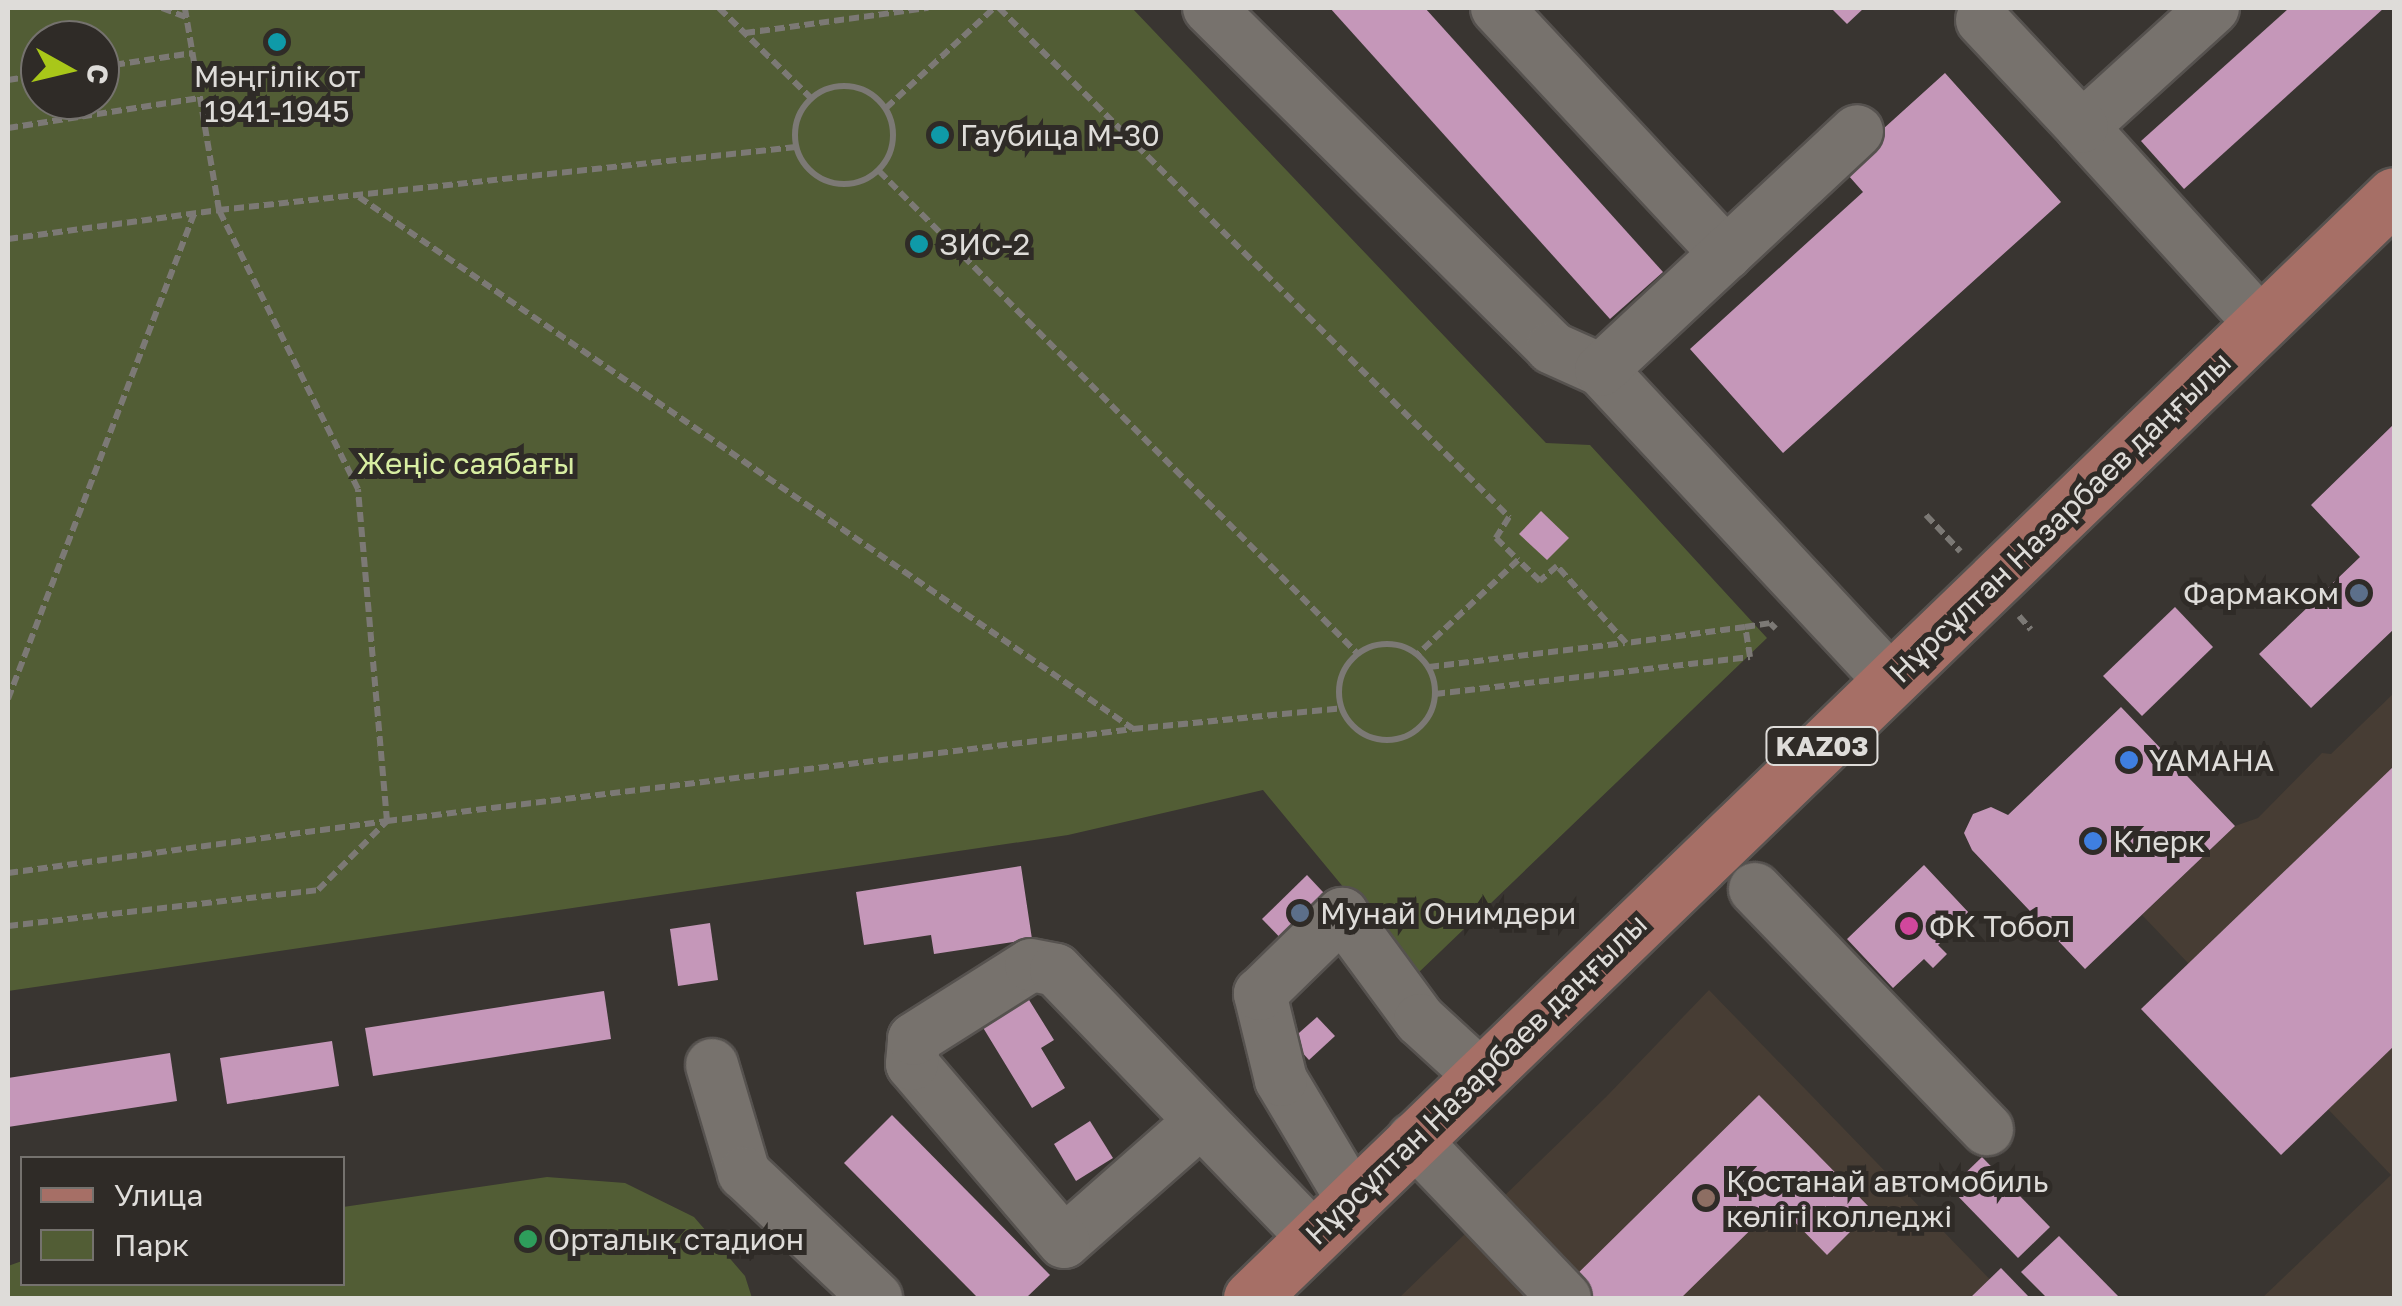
<!DOCTYPE html>
<html>
<head>
<meta charset="utf-8">
<style>
  body { margin:0 }
  #map { position:relative; width:2402px; height:1306px; overflow:hidden; background:#393531; font-family:"Golos Text",sans-serif }
  div>[style] { position:absolute }
  [style*='--x'] { left:calc(var(--x)*1px); top:calc(var(--y)*1px); width:calc(var(--w)*1px); rotate:calc(var(--a)*1deg) }
  .built>* { inset:0; background:#473d34 }
  .green>* { inset:0; background:#525d35 }
  .building>* { inset:0; background:#c597b9 }
  .path>* { height:6px; margin-top:-3px; transform-origin:0; background:repeating-linear-gradient(90deg,#7c7975 0 10px,transparent 0 15px) }
  .path>.ring { margin:-3px; padding:0; box-sizing:content-box; background:none; border:6px solid #7c7975; border-radius:50% }
  .roads { filter:drop-shadow(2px 0 #56524f) drop-shadow(-2px 0 #56524f) drop-shadow(0 2px #56524f) drop-shadow(0 -2px #56524f) }
  .minor>* { height:52px; margin:-26px; padding:0 26px; transform-origin:26px; border-radius:26px; background:#77726d }
  .major>* { height:55px; margin:-27.5px; padding:0 27.5px; transform-origin:27.5px; border-radius:27.5px; background:#a66f66 }
  .dots>* { width:28px; height:28px; translate:-50% -50%; box-sizing:border-box; border:5px solid #2f2b27; border-radius:50% }
  span { translate:-50% -50%; white-space:nowrap; text-align:center; line-height:1.15; -webkit-text-stroke:10px #2f2b27; paint-order:stroke }
  .shield-label span { padding:2px 8px; background:#2f2b27; border:2px solid; border-radius:8px; -webkit-text-stroke-width:0 }
  .shield-label { font-size:28px; color:#dedcd9; font-weight:700 }
  .poi-label { font-size:30px; color:#dedcd9 }
  .left { translate:0 -50%; text-align:left }
  .right { translate:-100% -50%; text-align:right }
  .park-label { font-size:30px; color:#d8eea2 }
  .street-label { font-size:30px; color:#dedcd9 }
  .frame { position:absolute; inset:0; border:10px solid #dedcd9; pointer-events:none }
  .legend { position:absolute; left:20px; top:1156px; width:325px; height:130px; box-sizing:border-box; background:#2f2b27; border:2px solid #75726e; margin:0; padding:12px 18px; list-style:none; font-size:30px; color:#dedcd9 }
  .legend li { display:flex; align-items:center; gap:20px; height:50px }
  .legend b { width:50px; border:2px solid #75726e }
  .north { position:absolute; left:20px; top:20px; width:100px; height:100px; box-sizing:border-box; background:#2f2b27; border:2px solid #75726e; border-radius:50%; rotate:98deg; font-size:28px; font-weight:700; line-height:40px; text-align:center; color:#dedcd9 }
  .north::after { content:''; display:block; margin:auto; width:35px; height:45px; background:#a9c719; clip-path:polygon(50% 0,100% 100%,50% 72%,0 100%) }
</style>
</head>
<body>
<div id="map">
  <div class="built">
    <div style="clip-path:polygon(2394px 693px,2394px 1298px,2262px 1298px,2391px 1175px,2142px 915px,2235px 826px,2258px 818px,2322px 753px,2331px 754px)"></div>
    <div style="clip-path:polygon(1709px 990px,2008px 1298px,1399px 1298px,1606px 1097px)"></div>
  </div>
  <div class="green">
    <div style="clip-path:polygon(evenodd,8px 8px,1132px 8px,1546px 443px,1590px 445px,1767px 638px,1416px 975px,1263px 790px,1068px 835px,8px 991px,8px 8px,40px 40px,100px 40px,100px 100px,40px 100px,40px 40px)"></div>
    <div style="clip-path:polygon(547px 1177px,625px 1183px,694px 1217px,745px 1276px,752px 1298px,8px 1298px,8px 1266px,22px 1261px,22px 1284px,342px 1284px,343px 1207px)"></div>
  </div>
  <div class="building">
    <div style="clip-path:polygon(1330px 8px,1425px 8px,1663px 272px,1610px 319px)"></div>
    <div style="clip-path:polygon(1831px 8px,1864px 8px,1847px 24px)"></div>
    <div style="clip-path:polygon(2289px 8px,2384px 8px,2184px 189px,2141px 141px)"></div>
    <div style="clip-path:polygon(1945px 73px,2061px 202px,1783px 453px,1690px 349px,1863px 192px,1841px 167px)"></div>
    <div style="clip-path:polygon(2394px 424px,2394px 629px,2311px 708px,2259px 654px,2360px 557px,2311px 505px)"></div>
    <div style="clip-path:polygon(1541px 511px,1569px 538px,1547px 560px,1519px 534px)"></div>
    <div style="clip-path:polygon(2175px 607px,2213px 647px,2142px 716px,2103px 676px)"></div>
    <div style="clip-path:polygon(2121px 707px,2235px 826px,2085px 969px,1972px 850px,1964px 833px,1973px 814px,1991px 807px,2008px 815px)"></div>
    <div style="clip-path:polygon(2394px 766px,2394px 1046px,2281px 1155px,2141px 1009px)"></div>
    <div style="clip-path:polygon(1924px 865px,1970px 914px,1938px 945px,1947px 954px,1933px 968px,1924px 959px,1893px 988px,1847px 939px)"></div>
    <div style="clip-path:polygon(1021px 866px,1032px 939px,934px 954px,931px 935px,864px 945px,856px 892px)"></div>
    <div style="clip-path:polygon(1307px 875px,1338px 908px,1293px 951px,1262px 919px)"></div>
    <div style="clip-path:polygon(710px 923px,718px 980px,678px 986px,670px 929px)"></div>
    <div style="clip-path:polygon(1021px 987px,1054px 1040px,1041px 1048px,1065px 1088px,1032px 1108px,979px 1021px)"></div>
    <div style="clip-path:polygon(604px 991px,611px 1039px,373px 1076px,365px 1028px)"></div>
    <div style="clip-path:polygon(1317px 1017px,1335px 1036px,1309px 1060px,1291px 1040px)"></div>
    <div style="clip-path:polygon(332px 1041px,339px 1086px,227px 1104px,220px 1058px)"></div>
    <div style="clip-path:polygon(170px 1053px,177px 1101px,8px 1127px,8px 1078px)"></div>
    <div style="clip-path:polygon(1759px 1095px,1872px 1210px,1827px 1255px,1777px 1204px,1681px 1298px,1582px 1298px,1567px 1284px)"></div>
    <div style="clip-path:polygon(892px 1115px,1050px 1275px,1026px 1298px,978px 1298px,844px 1163px)"></div>
    <div style="clip-path:polygon(1090px 1121px,1113px 1158px,1076px 1181px,1054px 1144px)"></div>
    <div style="clip-path:polygon(1982px 1157px,2050px 1227px,2018px 1258px,1950px 1188px)"></div>
    <div style="clip-path:polygon(2059px 1236px,2120px 1298px,2047px 1298px,2021px 1272px)"></div>
    <div style="clip-path:polygon(2001px 1268px,2030px 1298px,1970px 1298px)"></div>
  </div>
  <div class="path">
    <div style="--x:162;--y:8;--w:26;--a:21"></div>
    <div style="--x:719;--y:8;--w:129;--a:44.4"></div>
    <div style="--x:999;--y:8;--w:721;--a:44.94"></div>
    <div style="--x:1509;--y:517;--w:25;--a:122"></div>
    <div style="--x:1496;--y:538;--w:31;--a:45"></div>
    <div style="--x:1518;--y:560;--w:139;--a:136.8"></div>
    <div style="--x:745;--y:33;--w:185;--a:-7.8"></div>
    <div style="--x:100;--y:67;--w:94;--a:-8.6"></div>
    <div style="--x:8;--y:80;--w:32;--a:-9"></div>
    <div class="ring" style="left:795px;top:86px;width:92px;height:92px"></div>
    <div style="--x:886;--y:108;--w:147;--a:-42.8"></div>
    <div style="--x:8;--y:128;--w:194;--a:-8.9"></div>
    <div style="--x:879;--y:171;--w:680;--a:45.24"></div>
    <div style="--x:359;--y:197;--w:938;--a:34.49"></div>
    <div style="--x:8;--y:239;--w:213;--a:-7.8"></div>
    <div style="--x:219;--y:210;--w:580;--a:-6.23"></div>
    <div style="--x:1926;--y:515;--w:50;--a:46.6"></div>
    <div style="--x:2019;--y:616;--w:18;--a:49"></div>
    <div style="--x:1745;--y:627;--w:25;--a:-9"></div>
    <div style="--x:1770;--y:623;--w:8;--a:45"></div>
    <div class="ring" style="left:1339px;top:644px;width:90px;height:90px"></div>
    <div style="--x:1429;--y:667;--w:197;--a:-7"></div>
    <div style="--x:1435;--y:694;--w:317;--a:-6.7"></div>
    <div style="--x:1750;--y:657;--w:30;--a:-99"></div>
    <div style="--x:1745;--y:627;--w:120;--a:172.3"></div>
    <div style="--x:1626;--y:643;--w:103;--a:-131.9"></div>
    <div style="--x:1557;--y:566;--w:23;--a:139"></div>
    <div style="--x:1540;--y:581;--w:30;--a:-136"></div>
    <div style="--x:8;--y:699;--w:519;--a:-69.02"></div>
    <div style="--x:8;--y:873;--w:383;--a:-7.8"></div>
    <div style="--x:387;--y:821;--w:752;--a:-7.03"></div>
    <div style="--x:1133;--y:729;--w:210;--a:-5.7"></div>
    <div style="--x:8;--y:926;--w:312;--a:-6.6"></div>
    <div style="--x:318;--y:890;--w:98;--a:-45"></div>
    <div style="--x:387;--y:821;--w:333;--a:-95"></div>
    <div style="--x:358;--y:489;--w:312;--a:-116.5"></div>
    <div style="--x:219;--y:210;--w:205;--a:-99.6"></div>
  </div>
  <div class="roads">
    <div class="minor">
      <div style="--x:1209;--y:8;--w:483;--a:44.7"></div>
      <div style="--x:1552;--y:348;--w:54;--a:24.2"></div>
      <div style="--x:1601;--y:370;--w:424;--a:47"></div>
      <div style="--x:1497;--y:8;--w:336;--a:47"></div>
      <div style="--x:2213;--y:8;--w:177;--a:137.7"></div>
      <div style="--x:2082;--y:127;--w:266;--a:47.7"></div>
      <div style="--x:1982;--y:20;--w:146;--a:46.9"></div>
      <div style="--x:1601;--y:370;--w:350;--a:-43"></div>
      <div style="--x:1755;--y:889;--w:334;--a:46"></div>
      <div style="--x:712;--y:1065;--w:113;--a:73.5"></div>
      <div style="--x:744;--y:1173;--w:182;--a:43.4"></div>
      <div style="--x:1200;--y:1122;--w:181;--a:138.6"></div>
      <div style="--x:1064;--y:1242;--w:234;--a:-130.5"></div>
      <div style="--x:912;--y:1064;--w:25;--a:-85"></div>
      <div style="--x:914;--y:1039;--w:138;--a:-32.3"></div>
      <div style="--x:1031;--y:965;--w:25;--a:11"></div>
      <div style="--x:1056;--y:970;--w:371;--a:46.1"></div>
      <div style="--x:1413;--y:1139;--w:220;--a:46.3"></div>
      <div style="--x:1352;--y:1199;--w:139;--a:-120.8"></div>
      <div style="--x:1281;--y:1080;--w:89;--a:-103.7"></div>
      <div style="--x:1260;--y:994;--w:115;--a:-44.3"></div>
      <div style="--x:1342;--y:914;--w:132;--a:53.7"></div>
      <div style="--x:1420;--y:1020;--w:80;--a:42.5"></div>
    </div>
    <div class="major">
      <div style="--x:1251;--y:1298;--w:1588;--a:-43.98"></div>
    </div>
  </div>
  <div class="dots">
    <div style="left:277px;top:42px;background:#0f9aa8"></div>
    <div style="left:940px;top:135px;background:#0f9aa8"></div>
    <div style="left:919px;top:244px;background:#0f9aa8"></div>
    <div style="left:2359px;top:593px;background:#5c6f8a"></div>
    <div style="left:2129px;top:760px;background:#3f7fe0"></div>
    <div style="left:2093px;top:841px;background:#3f7fe0"></div>
    <div style="left:1300px;top:913px;background:#5c6f8a"></div>
    <div style="left:1909px;top:926px;background:#d1479c"></div>
    <div style="left:1706px;top:1198px;background:#8d6e63"></div>
    <div style="left:528px;top:1239px;background:#2e9e5b"></div>
  </div>
  <div class="shield-label">
    <span style="left:1822px;top:746px">KАZ03</span>
  </div>
  <div class="poi-label">
    <span style="left:277px;top:93px">Мәңгілік от<br>1941-1945</span>
    <span class="left" style="left:960px;top:135px">Гаубица М-30</span>
    <span class="left" style="left:939px;top:244px">ЗИС-2</span>
    <span class="right" style="left:2339px;top:593px">Фармаком</span>
    <span class="left" style="left:2149px;top:760px">YAMAHA</span>
    <span class="left" style="left:2113px;top:841px">Клерк</span>
    <span class="left" style="left:1320px;top:913px">Мунай Онимдери</span>
    <span class="left" style="left:1929px;top:926px">ФК Тобол</span>
    <span class="left" style="left:1726px;top:1198px">Қостанай автомобиль<br>көлігі колледжі</span>
    <span class="left" style="left:548px;top:1239px">Орталық стадион</span>
  </div>
  <div class="park-label">
    <span style="left:466px;top:463px">Жеңіс саябағы</span>
  </div>
  <div class="street-label">
    <span style="left:2060px;top:517px;rotate:-44deg">Нұрсұлтан Назарбаев даңғылы</span>
    <span style="left:1476px;top:1079px;rotate:-44deg">Нұрсұлтан Назарбаев даңғылы</span>
  </div>
  <div class="frame"></div>
  <ul class="legend">
  <li><b style="height:12px;background:#a66f66"></b>Улица</li>
  <li><b style="height:28px;background:#525d35"></b>Парк</li>
  </ul>
  <div class="north">С</div>
</div>
</body>
</html>
